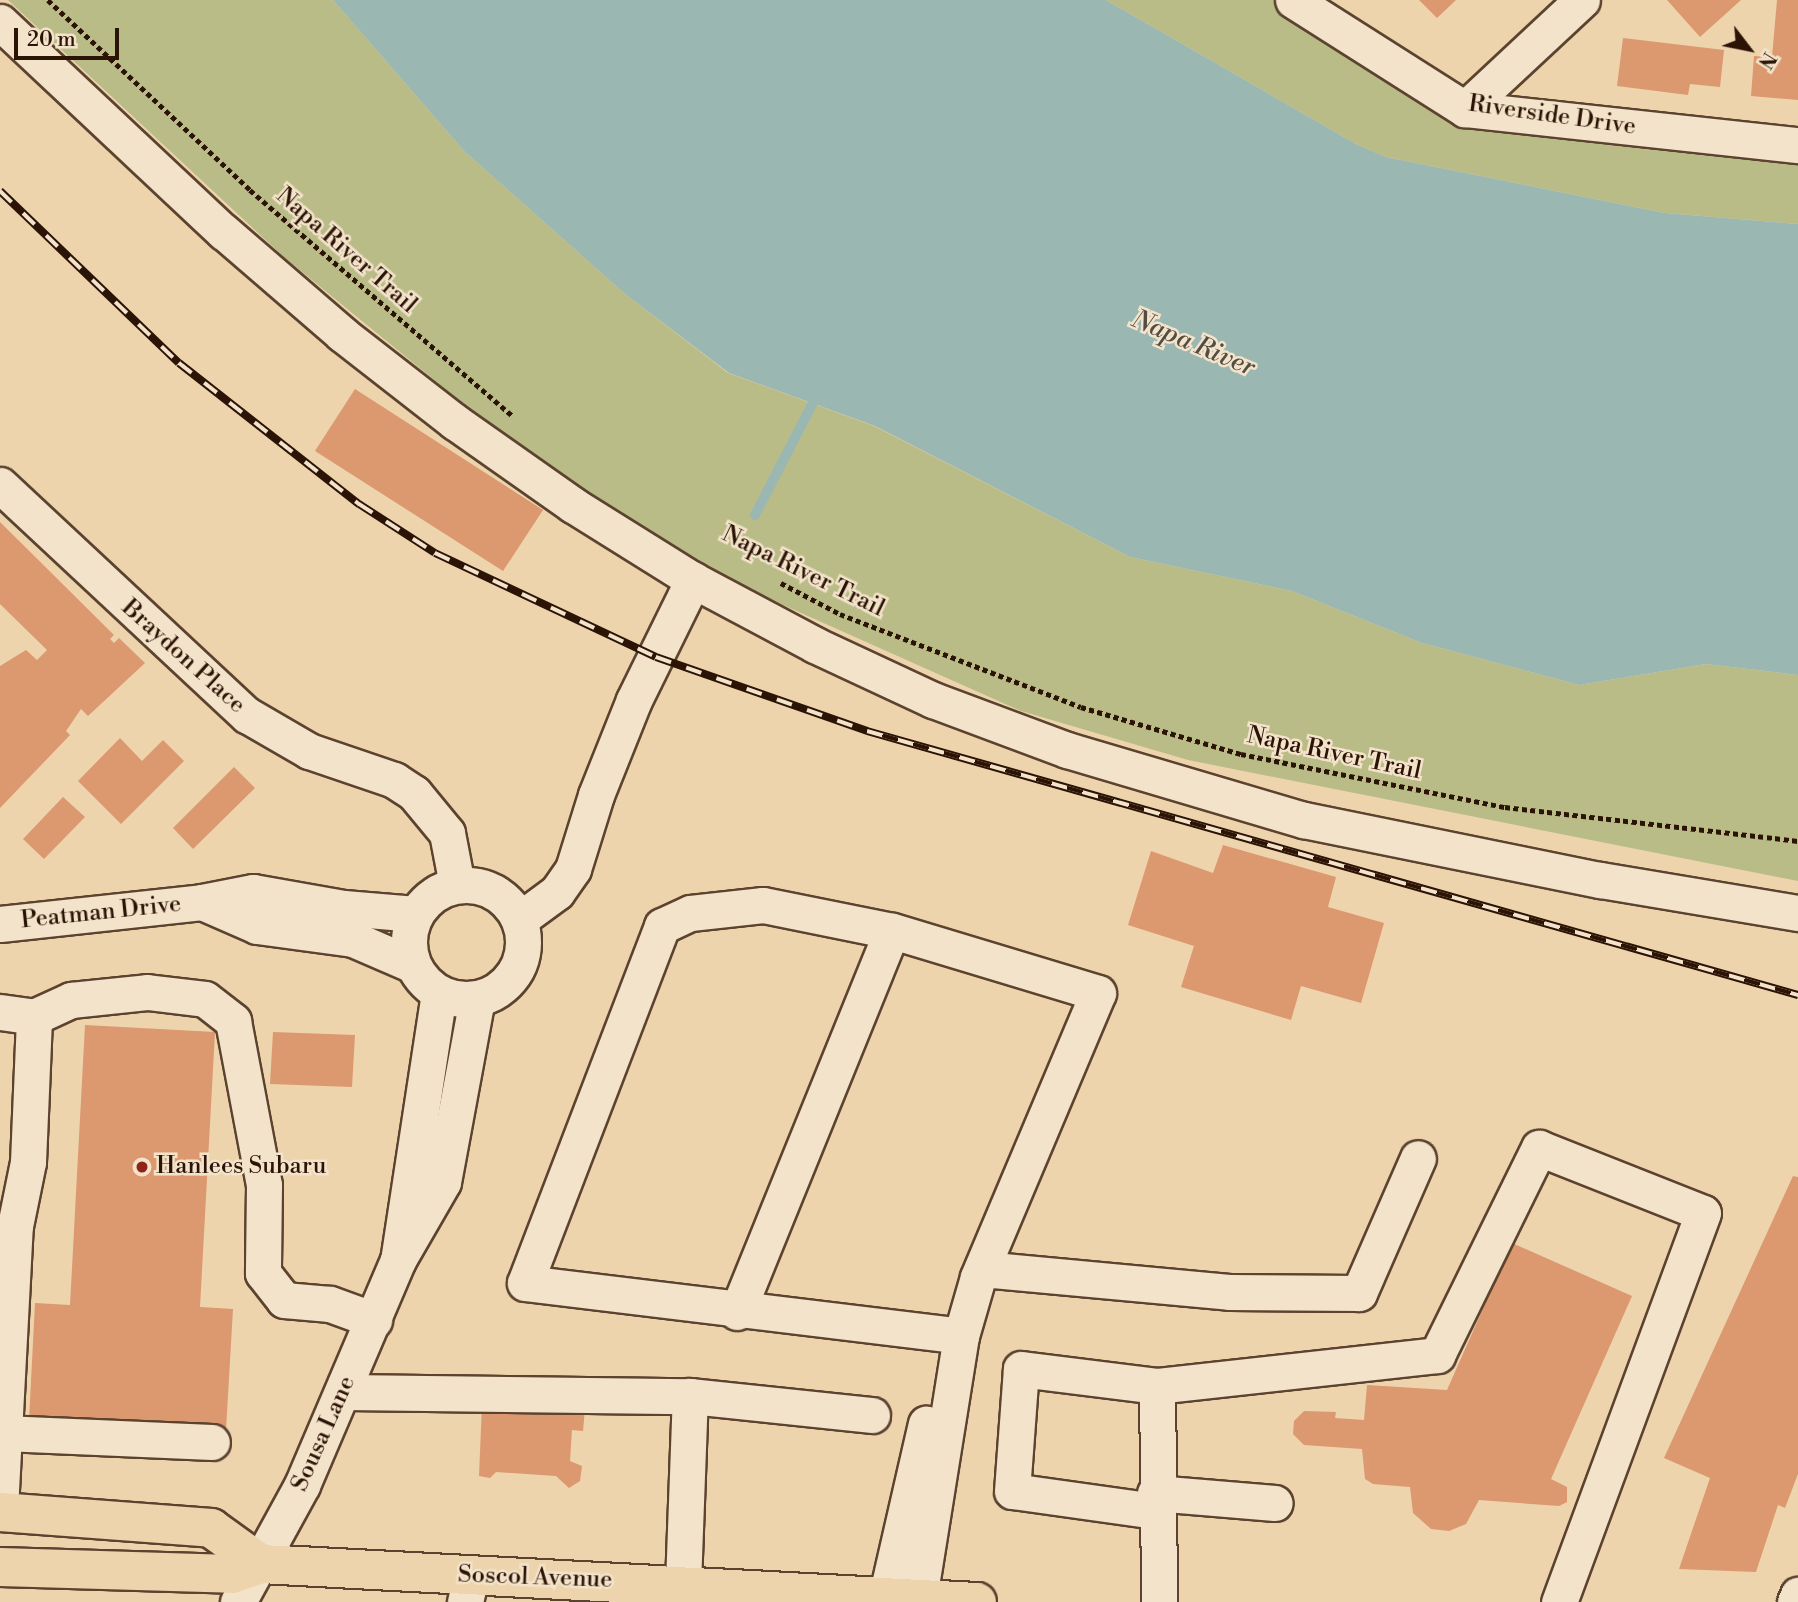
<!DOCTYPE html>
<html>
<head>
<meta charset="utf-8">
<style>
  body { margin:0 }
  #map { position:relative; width:1798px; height:1602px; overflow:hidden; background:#edd4ad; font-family:"Libre Bodoni",serif }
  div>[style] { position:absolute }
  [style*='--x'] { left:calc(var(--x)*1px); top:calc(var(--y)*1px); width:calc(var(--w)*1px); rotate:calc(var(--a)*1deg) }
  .green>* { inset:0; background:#babc88 }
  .water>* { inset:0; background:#9bb7b2 }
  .stream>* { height:10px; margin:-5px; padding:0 5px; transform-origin:5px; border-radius:5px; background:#9bb7b2 }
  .building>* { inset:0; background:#dc986f }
  .path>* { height:4.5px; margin-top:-2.25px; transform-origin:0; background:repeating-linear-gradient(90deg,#2b1305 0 5px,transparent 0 8.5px) }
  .roads { filter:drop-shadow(2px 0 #5c432f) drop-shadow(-2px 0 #5c432f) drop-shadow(0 2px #5c432f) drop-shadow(0 -2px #5c432f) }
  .minor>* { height:35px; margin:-17.5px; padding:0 17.5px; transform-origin:17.5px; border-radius:17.5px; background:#f3e3ca }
  .minor>.ring { margin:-17.5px; padding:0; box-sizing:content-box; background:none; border:35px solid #f3e3ca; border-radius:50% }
  .major>* { height:38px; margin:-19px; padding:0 19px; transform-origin:19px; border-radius:19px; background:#edd4ad }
  .rail>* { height:8px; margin-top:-4px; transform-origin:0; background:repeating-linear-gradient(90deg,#f3e3ca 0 16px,#2b1305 0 32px); box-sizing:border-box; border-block:2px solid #2b1305 }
  .dots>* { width:19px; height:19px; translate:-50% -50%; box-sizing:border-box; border:4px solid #f3e3ca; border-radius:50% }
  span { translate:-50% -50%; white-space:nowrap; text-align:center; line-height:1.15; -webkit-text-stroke:5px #f3e3ca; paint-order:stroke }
  .street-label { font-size:24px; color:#2b1305 }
  .poi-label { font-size:24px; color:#2b1305 }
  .left { translate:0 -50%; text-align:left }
  .water-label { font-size:26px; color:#524c42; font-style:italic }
  .north { position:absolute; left:1714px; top:14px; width:70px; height:70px; -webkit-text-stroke:5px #f3e3ca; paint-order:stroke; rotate:122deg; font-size:19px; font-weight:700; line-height:28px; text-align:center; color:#2b1305 }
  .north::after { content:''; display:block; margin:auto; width:24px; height:32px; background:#2b1305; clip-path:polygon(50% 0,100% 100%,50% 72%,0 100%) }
  .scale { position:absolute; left:14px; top:28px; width:105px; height:32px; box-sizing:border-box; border:4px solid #2b1305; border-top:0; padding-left:9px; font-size:21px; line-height:24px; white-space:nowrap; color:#2b1305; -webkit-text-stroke:5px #f3e3ca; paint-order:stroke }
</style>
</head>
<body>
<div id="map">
  <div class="green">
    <div style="clip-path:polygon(8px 0,333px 0,464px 151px,625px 294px,728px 373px,874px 426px,1130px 557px,1292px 591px,1422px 643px,1579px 685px,1706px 664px,1798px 675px,1798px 881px,1188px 760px,1021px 711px,772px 600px,649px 537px,548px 473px,285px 258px)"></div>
    <div style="clip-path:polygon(1106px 0,1293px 0,1465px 109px,1798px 145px,1798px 224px,1665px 213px,1386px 157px,1356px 144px)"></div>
  </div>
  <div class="water">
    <div style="clip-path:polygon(333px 0,1106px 0,1356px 144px,1386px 157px,1665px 213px,1798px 224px,1798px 675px,1706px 664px,1579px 685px,1422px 643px,1292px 591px,1130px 557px,875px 426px,729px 373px,625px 294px,464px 151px)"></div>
  </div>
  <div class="stream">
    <div style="--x:755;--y:515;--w:137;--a:-62.7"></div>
  </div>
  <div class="building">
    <div style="clip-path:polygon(1419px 0,1456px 0,1437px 18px)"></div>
    <div style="clip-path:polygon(1667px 0,1741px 0,1700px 37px)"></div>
    <div style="clip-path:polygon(1777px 0,1798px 0,1798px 100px,1751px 96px,1754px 56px,1772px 57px)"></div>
    <div style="clip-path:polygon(1623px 38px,1724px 50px,1720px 87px,1690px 84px,1688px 95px,1617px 86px)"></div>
    <div style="clip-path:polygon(355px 389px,543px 510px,503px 571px,315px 451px)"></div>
    <div style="clip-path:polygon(0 522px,114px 635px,110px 639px,114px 643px,119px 638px,145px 663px,88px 716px,81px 709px,66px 731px,70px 735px,0 808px,0 666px,26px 650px,37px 660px,47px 650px,0 604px)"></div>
    <div style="clip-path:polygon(120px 738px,142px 761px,163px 740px,184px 761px,121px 824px,78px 781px)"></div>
    <div style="clip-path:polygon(234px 767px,255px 788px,193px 849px,173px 828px)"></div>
    <div style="clip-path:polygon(63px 797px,85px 817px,44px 859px,23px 839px)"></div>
    <div style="clip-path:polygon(1223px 845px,1336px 877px,1328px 907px,1384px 923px,1361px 1003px,1301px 986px,1291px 1020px,1181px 987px,1194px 946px,1128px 925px,1151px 851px,1213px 873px)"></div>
    <div style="clip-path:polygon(85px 1025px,215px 1032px,200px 1307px,233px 1309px,226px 1430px,29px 1420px,35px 1303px,70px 1305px)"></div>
    <div style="clip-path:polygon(273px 1032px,355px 1035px,352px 1087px,270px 1084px)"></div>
    <div style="clip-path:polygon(1793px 1176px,1798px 1177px,1798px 1474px,1785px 1508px,1778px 1505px,1756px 1572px,1679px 1569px,1710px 1478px,1664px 1458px)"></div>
    <div style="clip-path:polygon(1512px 1243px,1632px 1296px,1551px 1479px,1567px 1487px,1567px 1502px,1559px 1506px,1479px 1500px,1466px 1524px,1449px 1531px,1431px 1529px,1413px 1513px,1410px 1487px,1373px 1484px,1365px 1479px,1362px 1449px,1304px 1445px,1293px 1434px,1294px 1421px,1304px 1411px,1336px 1412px,1335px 1418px,1364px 1420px,1367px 1385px,1447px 1390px)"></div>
    <div style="clip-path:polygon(482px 1404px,585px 1409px,583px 1431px,572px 1430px,570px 1461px,582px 1466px,580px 1481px,569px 1488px,556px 1476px,496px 1472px,490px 1478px,479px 1476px)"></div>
  </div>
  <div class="path">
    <div style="--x:48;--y:0;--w:277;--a:43.2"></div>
    <div style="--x:250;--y:190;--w:347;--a:40.7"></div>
    <div style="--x:781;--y:583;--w:67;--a:27.7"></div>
    <div style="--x:840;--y:614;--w:258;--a:21.1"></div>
    <div style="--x:1081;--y:707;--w:167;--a:16.4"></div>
    <div style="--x:1241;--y:754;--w:269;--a:11.4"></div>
    <div style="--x:1505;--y:807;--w:295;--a:6.6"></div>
  </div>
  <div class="roads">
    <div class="minor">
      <div style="--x:1293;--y:0;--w:204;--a:32.4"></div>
      <div style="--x:1465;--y:109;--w:335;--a:6.2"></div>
      <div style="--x:0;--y:22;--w:307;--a:43.2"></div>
      <div style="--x:224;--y:232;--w:156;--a:40.8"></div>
      <div style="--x:342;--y:334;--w:143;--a:37.9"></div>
      <div style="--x:455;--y:422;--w:144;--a:35.1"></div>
      <div style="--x:573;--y:505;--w:142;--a:32"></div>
      <div style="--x:693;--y:580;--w:138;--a:28"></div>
      <div style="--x:815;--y:645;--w:130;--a:25"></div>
      <div style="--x:933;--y:700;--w:143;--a:20.5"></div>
      <div style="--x:1067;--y:750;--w:247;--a:16.5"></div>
      <div style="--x:1304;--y:820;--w:302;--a:11.5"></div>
      <div style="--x:1600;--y:880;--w:201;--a:9.5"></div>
      <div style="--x:1465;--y:109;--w:160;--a:-43"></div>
      <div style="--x:0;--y:485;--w:338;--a:43"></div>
      <div style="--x:247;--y:715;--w:72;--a:30.1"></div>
      <div style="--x:309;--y:751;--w:90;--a:18.8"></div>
      <div style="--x:394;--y:780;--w:24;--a:33"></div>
      <div style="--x:414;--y:793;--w:52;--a:50.5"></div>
      <div style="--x:447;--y:833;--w:53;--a:79.1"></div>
      <div class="ring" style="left:409px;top:885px;width:79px;height:79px"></div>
      <div style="--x:519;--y:920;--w:47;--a:-36.4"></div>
      <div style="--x:557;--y:892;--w:28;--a:-55"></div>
      <div style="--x:573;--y:869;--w:77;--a:-72.7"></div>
      <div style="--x:596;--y:795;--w:102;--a:-68.2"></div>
      <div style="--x:634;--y:700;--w:134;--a:-63.8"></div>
      <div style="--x:0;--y:924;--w:203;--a:-6.2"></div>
      <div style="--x:413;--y:965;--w:65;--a:-156.6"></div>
      <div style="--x:353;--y:939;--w:97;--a:-172.3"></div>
      <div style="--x:257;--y:926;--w:60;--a:-156.4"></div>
      <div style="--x:202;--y:902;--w:52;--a:-11.1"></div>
      <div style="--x:253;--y:892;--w:92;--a:10"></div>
      <div style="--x:344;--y:908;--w:72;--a:4.8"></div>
      <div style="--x:439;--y:993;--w:270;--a:98.7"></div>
      <div style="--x:398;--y:1260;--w:90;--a:-60"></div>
      <div style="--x:443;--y:1182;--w:186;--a:-79.5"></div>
      <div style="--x:0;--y:1012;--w:34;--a:8"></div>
      <div style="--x:982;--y:1269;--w:248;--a:5.3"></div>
      <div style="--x:1229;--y:1292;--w:130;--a:0.4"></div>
      <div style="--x:1359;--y:1293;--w:147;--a:-66.4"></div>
      <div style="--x:737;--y:1312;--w:411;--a:-67.9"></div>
      <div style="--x:343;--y:1392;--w:347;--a:0.7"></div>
      <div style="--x:4;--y:1433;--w:208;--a:2.5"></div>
      <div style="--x:1155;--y:1493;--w:120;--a:4.8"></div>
      <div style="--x:0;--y:1509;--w:283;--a:-87"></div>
      <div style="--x:15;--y:1226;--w:65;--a:-78.5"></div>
      <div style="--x:28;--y:1162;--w:145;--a:-87.6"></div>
      <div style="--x:34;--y:1017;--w:41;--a:-24.7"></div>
      <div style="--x:71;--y:1000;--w:76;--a:-6"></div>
      <div style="--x:147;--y:992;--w:58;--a:6.9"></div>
      <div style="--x:205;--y:999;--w:36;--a:38"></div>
      <div style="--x:233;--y:1021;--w:167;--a:79.3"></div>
      <div style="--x:264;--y:1185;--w:88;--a:90.7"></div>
      <div style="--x:263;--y:1273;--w:34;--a:52"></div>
      <div style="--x:284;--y:1300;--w:46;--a:5"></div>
      <div style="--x:330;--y:1304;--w:47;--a:20"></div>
      <div style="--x:1155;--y:1511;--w:144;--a:-172"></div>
      <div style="--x:1012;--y:1491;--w:122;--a:-85.8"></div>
      <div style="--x:1021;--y:1369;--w:137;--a:7.1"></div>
      <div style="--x:683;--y:1584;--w:188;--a:-87.9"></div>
      <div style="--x:690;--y:1396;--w:183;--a:6"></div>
      <div style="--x:886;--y:1598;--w:179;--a:-77.1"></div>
      <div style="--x:919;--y:1598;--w:265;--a:-80.9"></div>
      <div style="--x:961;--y:1336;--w:61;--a:-73.9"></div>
      <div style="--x:978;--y:1277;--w:308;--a:-67.1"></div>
      <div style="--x:1098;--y:993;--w:215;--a:-163.2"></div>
      <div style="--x:892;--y:931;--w:132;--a:-168.6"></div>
      <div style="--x:763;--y:905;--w:73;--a:173.7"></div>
      <div style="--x:690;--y:913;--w:31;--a:155"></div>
      <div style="--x:662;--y:926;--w:382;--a:111"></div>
      <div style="--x:525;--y:1283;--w:439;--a:6.9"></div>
      <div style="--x:238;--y:1602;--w:133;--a:-61.3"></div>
      <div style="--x:302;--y:1485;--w:245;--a:-66.9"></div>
      <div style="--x:465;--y:1602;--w:28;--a:-77"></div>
      <div style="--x:1159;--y:1602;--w:216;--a:-90.5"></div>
      <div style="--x:1157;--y:1386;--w:282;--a:-6.3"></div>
      <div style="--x:1437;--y:1355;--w:231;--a:-63.8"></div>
      <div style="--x:1539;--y:1148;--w:176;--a:21.6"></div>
      <div style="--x:1703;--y:1213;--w:415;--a:110.3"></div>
      <div style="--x:1795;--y:1602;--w:8;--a:-67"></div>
    </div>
    <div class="major">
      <div style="--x:0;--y:1512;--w:212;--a:4.3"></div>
      <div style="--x:211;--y:1528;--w:62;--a:35.8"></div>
      <div style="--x:0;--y:1567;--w:232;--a:1.7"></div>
      <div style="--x:232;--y:1574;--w:31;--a:-19"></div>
      <div style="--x:261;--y:1564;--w:717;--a:3.04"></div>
    </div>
  </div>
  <div class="rail">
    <div style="--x:0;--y:191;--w:248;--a:43.9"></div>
    <div style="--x:179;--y:363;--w:229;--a:38.1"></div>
    <div style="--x:359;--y:504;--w:90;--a:32.8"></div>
    <div style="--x:435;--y:553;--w:244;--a:25.2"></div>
    <div style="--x:656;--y:657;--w:224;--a:19.3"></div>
    <div style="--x:867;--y:731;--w:968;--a:15.83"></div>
  </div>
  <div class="dots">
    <div style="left:142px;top:1167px;background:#8f2418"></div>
  </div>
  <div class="street-label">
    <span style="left:1552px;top:116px;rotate:8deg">Riverside Drive</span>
    <span style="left:346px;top:251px;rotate:41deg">Napa River Trail</span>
    <span style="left:803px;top:572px;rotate:26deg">Napa River Trail</span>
    <span style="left:183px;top:657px;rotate:42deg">Braydon Place</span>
    <span style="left:1334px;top:754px;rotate:12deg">Napa River Trail</span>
    <span style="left:101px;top:913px;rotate:-6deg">Peatman Drive</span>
    <span style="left:324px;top:1434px;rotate:-66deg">Sousa Lane</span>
    <span style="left:535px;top:1578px;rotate:2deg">Soscol Avenue</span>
  </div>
  <div class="poi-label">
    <span class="left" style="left:156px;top:1167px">Hanlees Subaru</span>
  </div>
  <div class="water-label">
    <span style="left:1193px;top:344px;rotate:23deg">Napa River</span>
  </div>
  <div class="north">N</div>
  <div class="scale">20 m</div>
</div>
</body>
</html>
